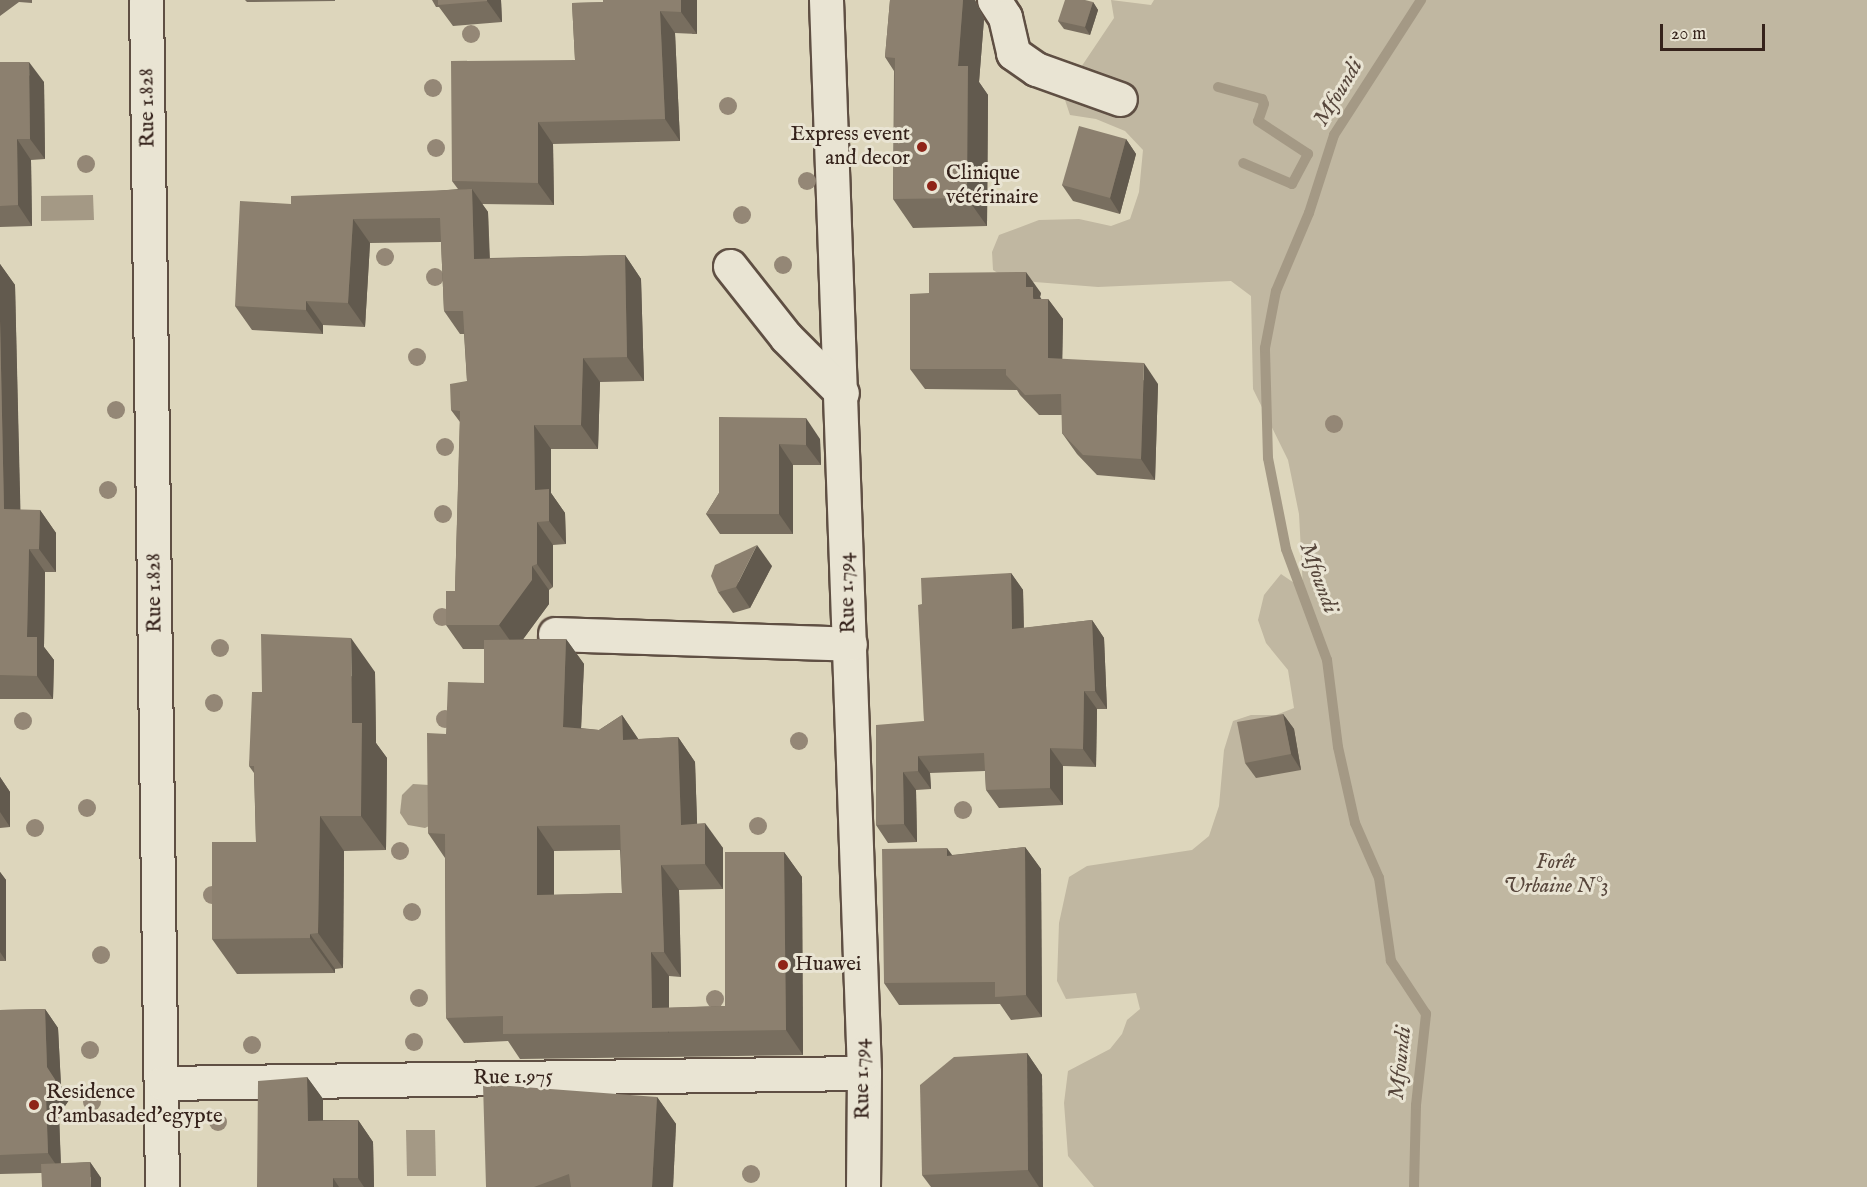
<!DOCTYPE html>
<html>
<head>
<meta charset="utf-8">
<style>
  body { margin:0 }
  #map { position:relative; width:1867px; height:1187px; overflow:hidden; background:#ddd6bc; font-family:"IM FELL English",serif }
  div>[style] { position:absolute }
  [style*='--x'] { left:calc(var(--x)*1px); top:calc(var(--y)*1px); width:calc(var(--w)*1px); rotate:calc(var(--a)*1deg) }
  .green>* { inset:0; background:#c0b7a1 }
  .water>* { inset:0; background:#a49985 }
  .stream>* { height:10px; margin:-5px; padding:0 5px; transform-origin:5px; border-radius:5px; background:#a49985 }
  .roads { filter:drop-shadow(2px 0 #5f4f43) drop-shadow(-2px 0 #5f4f43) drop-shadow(0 2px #5f4f43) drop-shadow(0 -2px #5f4f43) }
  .minor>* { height:33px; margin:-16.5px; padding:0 16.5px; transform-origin:16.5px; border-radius:16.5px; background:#e9e4d3 }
  .trees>* { width:18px; height:18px; margin:-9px; border-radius:50%; background:#948776 }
  .wall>* { inset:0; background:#786e5f }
  .shaded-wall>* { inset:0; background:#625a4e }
  .building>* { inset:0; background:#8c806f }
  .dots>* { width:16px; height:16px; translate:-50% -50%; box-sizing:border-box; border:3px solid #e9e4d3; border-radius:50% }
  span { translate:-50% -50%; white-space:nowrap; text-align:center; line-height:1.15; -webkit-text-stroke:6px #e9e4d3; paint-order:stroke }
  .street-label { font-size:21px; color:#35221b }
  .poi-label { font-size:21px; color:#35221b }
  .right { translate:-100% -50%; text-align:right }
  .left { translate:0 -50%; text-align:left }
  .park-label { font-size:21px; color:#58473c; font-style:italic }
  .water-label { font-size:22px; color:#56463b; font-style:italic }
  .scale { position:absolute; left:1660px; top:24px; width:105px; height:27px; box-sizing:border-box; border:3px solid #35221b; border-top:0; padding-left:8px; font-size:18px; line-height:21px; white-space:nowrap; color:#35221b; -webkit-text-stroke:4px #e9e4d3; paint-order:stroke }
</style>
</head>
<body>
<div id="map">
  <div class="green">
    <div style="clip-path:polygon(1111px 0,1151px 5px,1154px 0,1867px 0,1867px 1187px,1094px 1187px,1068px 1156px,1064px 1103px,1068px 1071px,1110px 1049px,1122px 1034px,1127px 1020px,1140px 1009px,1136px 993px,1066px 999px,1057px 981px,1059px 923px,1069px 877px,1087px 866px,1192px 850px,1209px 836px,1219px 806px,1224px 750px,1233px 721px,1251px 715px,1276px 715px,1294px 708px,1288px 670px,1266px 643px,1258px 620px,1264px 595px,1281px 574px,1303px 589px,1299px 514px,1288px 460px,1253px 389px,1251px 296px,1231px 281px,1098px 287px,1009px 280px,993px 270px,992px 252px,999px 235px,1039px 220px,1079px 219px,1111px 226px,1130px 219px,1139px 192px,1143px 150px,1125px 131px,1096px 119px,1070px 115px,1063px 94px,1114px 18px)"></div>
  </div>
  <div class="water">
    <div style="clip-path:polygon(93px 195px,94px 220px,41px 221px,41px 196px)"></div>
    <div style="clip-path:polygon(413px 784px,429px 785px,433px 824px,425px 828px,408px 825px,400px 813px,402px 795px)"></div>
    <div style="clip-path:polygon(406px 1130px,435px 1130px,436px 1176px,407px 1176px)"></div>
  </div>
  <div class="stream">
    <div style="--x:1218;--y:87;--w:46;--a:15.3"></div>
    <div style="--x:1262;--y:99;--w:5;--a:68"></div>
    <div style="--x:1264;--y:104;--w:18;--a:109"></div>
    <div style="--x:1258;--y:121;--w:60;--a:33.4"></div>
    <div style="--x:1308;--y:154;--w:34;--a:118"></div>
    <div style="--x:1292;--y:184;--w:53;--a:-156.8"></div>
    <div style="--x:1414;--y:1187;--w:82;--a:-88.6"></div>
    <div style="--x:1416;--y:1105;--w:92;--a:-83.7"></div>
    <div style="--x:1426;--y:1014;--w:64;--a:-123.4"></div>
    <div style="--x:1391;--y:961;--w:84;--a:-98.2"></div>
    <div style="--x:1379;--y:878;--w:60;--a:-113.6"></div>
    <div style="--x:1355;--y:823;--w:78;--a:-102.6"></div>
    <div style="--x:1338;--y:747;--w:88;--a:-97.2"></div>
    <div style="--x:1327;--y:660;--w:118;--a:-110.3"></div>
    <div style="--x:1286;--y:549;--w:93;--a:-101.2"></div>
    <div style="--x:1268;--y:458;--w:110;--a:-91.6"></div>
    <div style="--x:1265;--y:348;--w:58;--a:-79.1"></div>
    <div style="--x:1276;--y:291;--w:85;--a:-67.1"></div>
    <div style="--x:1309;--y:213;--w:82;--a:-72.2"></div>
    <div style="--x:1334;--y:135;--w:161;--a:-57.2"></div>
  </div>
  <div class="roads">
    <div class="minor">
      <div style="--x:146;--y:0;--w:1187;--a:89.23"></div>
      <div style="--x:826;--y:0;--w:1074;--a:87.97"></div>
      <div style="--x:864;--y:1073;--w:114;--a:90.5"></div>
      <div style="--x:994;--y:0;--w:20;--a:57"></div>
      <div style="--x:1005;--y:17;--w:37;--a:77"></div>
      <div style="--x:1013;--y:53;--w:28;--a:35"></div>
      <div style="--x:1036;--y:69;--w:89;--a:19.7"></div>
      <div style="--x:730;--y:266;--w:90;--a:51.7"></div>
      <div style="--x:786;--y:337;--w:79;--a:45"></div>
      <div style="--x:555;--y:634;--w:295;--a:1.9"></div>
      <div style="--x:162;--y:1083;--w:702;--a:-0.82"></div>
    </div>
  </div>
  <div class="trees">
    <div style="left:471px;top:34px"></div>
    <div style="left:433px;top:88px"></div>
    <div style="left:728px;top:106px"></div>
    <div style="left:436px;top:148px"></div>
    <div style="left:86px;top:164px"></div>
    <div style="left:807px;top:181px"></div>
    <div style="left:742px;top:215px"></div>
    <div style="left:385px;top:257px"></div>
    <div style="left:783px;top:265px"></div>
    <div style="left:435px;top:277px"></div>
    <div style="left:417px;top:357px"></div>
    <div style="left:116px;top:410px"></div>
    <div style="left:1334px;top:424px"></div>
    <div style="left:445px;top:447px"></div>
    <div style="left:108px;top:490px"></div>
    <div style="left:443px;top:514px"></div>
    <div style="left:442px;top:617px"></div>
    <div style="left:220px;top:648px"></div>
    <div style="left:214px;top:703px"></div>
    <div style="left:445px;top:719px"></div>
    <div style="left:23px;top:721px"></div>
    <div style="left:799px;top:741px"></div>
    <div style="left:87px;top:808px"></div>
    <div style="left:963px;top:810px"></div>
    <div style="left:758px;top:826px"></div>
    <div style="left:35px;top:828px"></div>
    <div style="left:400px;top:851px"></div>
    <div style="left:212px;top:895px"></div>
    <div style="left:412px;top:912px"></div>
    <div style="left:101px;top:955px"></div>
    <div style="left:419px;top:998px"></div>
    <div style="left:715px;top:999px"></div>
    <div style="left:414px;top:1042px"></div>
    <div style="left:252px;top:1045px"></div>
    <div style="left:90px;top:1050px"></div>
    <div style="left:92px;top:1102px"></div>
    <div style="left:218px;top:1122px"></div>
    <div style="left:751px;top:1174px"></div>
  </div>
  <div class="wall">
    <div style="clip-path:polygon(0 0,32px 0,32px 3px,19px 2px,0 16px)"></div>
    <div style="clip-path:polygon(245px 0,335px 0,335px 1px,247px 2px)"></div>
    <div style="clip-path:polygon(432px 0,501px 0,502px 22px,453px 26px,439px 7px,436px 7px)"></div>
    <div style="clip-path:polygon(evenodd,697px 0,697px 34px,675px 33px,680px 141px,553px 144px,554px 205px,482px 204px,488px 212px,490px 258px,625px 255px,641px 279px,644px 381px,600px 382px,598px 449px,551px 449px,551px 493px,565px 513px,566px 544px,553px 545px,553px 587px,549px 590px,549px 604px,523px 639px,566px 639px,584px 664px,581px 728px,599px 730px,622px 715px,638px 739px,678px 737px,695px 762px,697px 824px,723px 848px,723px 889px,679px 890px,681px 977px,669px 976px,669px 1008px,725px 1006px,784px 852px,802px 877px,803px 1055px,520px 1059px,508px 1041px,464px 1043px,446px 1018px,445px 858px,428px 833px,446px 734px,484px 683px,484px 649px,463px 649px,446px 625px,455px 591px,460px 422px,451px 410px,467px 381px,464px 334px,460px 334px,444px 311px,441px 242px,370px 243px,365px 327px,323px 325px,323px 334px,252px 330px,235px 306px,291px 204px,458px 189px,452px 181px,575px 60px,572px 3px,697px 0,620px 850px,622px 893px,554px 895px,554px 851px,620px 850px)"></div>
    <div style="clip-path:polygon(890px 0,975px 0,984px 19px,979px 82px,988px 95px,987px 226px,913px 228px,893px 199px,894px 71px,885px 57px)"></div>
    <div style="clip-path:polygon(1093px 2px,1098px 10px,1090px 35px,1064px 29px,1058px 21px)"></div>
    <div style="clip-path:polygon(0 62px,44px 82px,45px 159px,31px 160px,32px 226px,0 227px)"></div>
    <div style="clip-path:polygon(1126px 139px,1136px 154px,1120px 214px,1073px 201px,1062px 185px)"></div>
    <div style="clip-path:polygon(0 264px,15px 285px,20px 510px,40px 510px,56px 533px,56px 572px,45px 572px,44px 647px,54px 660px,53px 699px,0 699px)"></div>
    <div style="clip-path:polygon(1041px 293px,1040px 297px,1041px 299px,1048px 299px,1063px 319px,1062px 359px,1158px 384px,1155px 480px,1097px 475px,1077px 454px,1062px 433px,1062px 415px,1039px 415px,1020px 395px,1017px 390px,925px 389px,910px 369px)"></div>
    <div style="clip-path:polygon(719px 417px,820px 439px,821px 465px,793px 465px,793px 534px,720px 534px,706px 514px,719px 493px)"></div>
    <div style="clip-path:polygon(772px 566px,750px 608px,733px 613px,718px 592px)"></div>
    <div style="clip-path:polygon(1011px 573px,1023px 590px,1024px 628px,1092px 620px,1104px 638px,1107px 709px,1097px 709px,1096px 767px,1063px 766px,1063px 805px,999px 808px,986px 790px,985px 771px,930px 773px,931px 789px,916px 790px,917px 842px,888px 843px,876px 825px,924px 721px,922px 604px)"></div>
    <div style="clip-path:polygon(375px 672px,376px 743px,387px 758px,386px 850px,344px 851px,343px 968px,335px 969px,335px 973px,237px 974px,212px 939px,256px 842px,254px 773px,249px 766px,262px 692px)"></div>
    <div style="clip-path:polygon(1283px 714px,1294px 729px,1301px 770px,1256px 778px,1245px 763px)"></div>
    <div style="clip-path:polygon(0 777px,10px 792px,10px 827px,0 828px)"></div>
    <div style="clip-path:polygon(1025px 847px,1041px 869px,1042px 1017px,1011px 1020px,1000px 1004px,899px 1005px,884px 983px,952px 855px)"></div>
    <div style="clip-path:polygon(0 872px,6px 880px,6px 961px,0 961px)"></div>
    <div style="clip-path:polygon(45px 1009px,58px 1028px,61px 1086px,69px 1100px,59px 1115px,61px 1164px,90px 1162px,101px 1178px,41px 1173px,0 1174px,0 1010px)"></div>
    <div style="clip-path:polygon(1027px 1053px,1042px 1075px,1043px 1187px,931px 1187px,922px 1175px)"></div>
    <div style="clip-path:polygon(307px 1077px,323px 1099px,323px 1120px,358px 1120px,373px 1142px,374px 1187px,257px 1187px)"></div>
    <div style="clip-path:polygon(657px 1097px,676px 1124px,673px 1187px,486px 1187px)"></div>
  </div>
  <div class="shaded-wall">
    <div style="clip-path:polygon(487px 0,501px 0,502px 22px,487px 1px)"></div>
    <div style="clip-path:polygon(681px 0,697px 0,697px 34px,681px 12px)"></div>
    <div style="clip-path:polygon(963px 0,975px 0,984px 19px,979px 82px,988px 95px,987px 226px,967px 198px,958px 66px)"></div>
    <div style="clip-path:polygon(1093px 2px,1098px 10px,1090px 35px,1085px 27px)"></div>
    <div style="clip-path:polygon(660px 11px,675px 33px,680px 141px,665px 119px)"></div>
    <div style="clip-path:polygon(29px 62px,44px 82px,45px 159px,30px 139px)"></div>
    <div style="clip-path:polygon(538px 122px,553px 144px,554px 205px,538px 183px)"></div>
    <div style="clip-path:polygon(17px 139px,31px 160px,32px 226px,18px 205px)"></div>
    <div style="clip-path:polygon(1126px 139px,1136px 154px,1120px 214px,1110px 198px)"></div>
    <div style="clip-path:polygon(472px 189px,488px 212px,490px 282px,474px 259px)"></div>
    <div style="clip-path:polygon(353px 219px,370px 243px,365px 327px,348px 303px)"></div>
    <div style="clip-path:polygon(625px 255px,641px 279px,644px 381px,627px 357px)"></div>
    <div style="clip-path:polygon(0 264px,15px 285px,21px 533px,4px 509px,0 320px)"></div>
    <div style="clip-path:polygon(1026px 272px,1041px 293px,1040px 297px,1048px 308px,1048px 320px,1026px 287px)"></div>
    <div style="clip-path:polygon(1048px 299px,1063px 319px,1062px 379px,1048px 358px)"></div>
    <div style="clip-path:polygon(306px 301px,323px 325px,323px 334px,306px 310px)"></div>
    <div style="clip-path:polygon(583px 358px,600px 382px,598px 449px,581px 425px)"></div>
    <div style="clip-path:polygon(1144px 363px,1158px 384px,1155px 480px,1141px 459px)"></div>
    <div style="clip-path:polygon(806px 418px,820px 439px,821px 465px,806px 445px)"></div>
    <div style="clip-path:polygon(534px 425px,551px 449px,551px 493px,565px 513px,566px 544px,549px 521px,535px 490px)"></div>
    <div style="clip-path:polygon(779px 444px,793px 465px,793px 534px,779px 514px)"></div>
    <div style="clip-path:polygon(40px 510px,56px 533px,56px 572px,39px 549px)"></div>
    <div style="clip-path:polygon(537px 522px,553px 545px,553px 587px,537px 564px)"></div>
    <div style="clip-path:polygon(757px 545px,772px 566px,750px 608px,736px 587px)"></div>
    <div style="clip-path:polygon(29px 549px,45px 572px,44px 647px,54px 660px,53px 699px,37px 676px,27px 637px)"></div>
    <div style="clip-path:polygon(532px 566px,549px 590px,549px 604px,516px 649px,499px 625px)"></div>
    <div style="clip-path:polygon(1011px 573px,1023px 590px,1024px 647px,1012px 629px)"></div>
    <div style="clip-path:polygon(1092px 620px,1104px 638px,1107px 709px,1095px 691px)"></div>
    <div style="clip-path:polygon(351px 638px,375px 672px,376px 743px,387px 758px,386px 850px,361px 816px,352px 723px)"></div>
    <div style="clip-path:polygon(566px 639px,584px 664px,580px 752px,563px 727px)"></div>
    <div style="clip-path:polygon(1084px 691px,1097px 709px,1096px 767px,1083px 749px)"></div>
    <div style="clip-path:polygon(1283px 714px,1294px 729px,1301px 770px,1291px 754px)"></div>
    <div style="clip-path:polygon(622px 715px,639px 740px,623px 740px)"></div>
    <div style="clip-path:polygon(678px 737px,695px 762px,698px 850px,681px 825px)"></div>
    <div style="clip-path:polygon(1050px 748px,1063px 766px,1063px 805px,1050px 788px)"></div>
    <div style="clip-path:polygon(918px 756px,930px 773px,931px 789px,918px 771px)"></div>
    <div style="clip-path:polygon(903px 772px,916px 790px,917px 842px,904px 824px)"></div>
    <div style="clip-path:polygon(0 777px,10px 792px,10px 827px,0 812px)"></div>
    <div style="clip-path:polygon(320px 816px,344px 851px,343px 968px,318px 933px)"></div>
    <div style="clip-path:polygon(705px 823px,723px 848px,723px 889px,705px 864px)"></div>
    <div style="clip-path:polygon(537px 826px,554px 851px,554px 920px,537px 895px)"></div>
    <div style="clip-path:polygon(1025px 847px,1041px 869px,1042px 1017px,1026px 995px)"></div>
    <div style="clip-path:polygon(947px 848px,963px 870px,947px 856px)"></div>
    <div style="clip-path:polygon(784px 852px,802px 877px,803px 1055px,786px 1030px)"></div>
    <div style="clip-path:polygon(661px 865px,679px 890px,681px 977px,664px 952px)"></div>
    <div style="clip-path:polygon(0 872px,6px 880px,6px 961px,0 952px)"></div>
    <div style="clip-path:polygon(310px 934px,335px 969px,335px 973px,310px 938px)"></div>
    <div style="clip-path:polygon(651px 952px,669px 976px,669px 1033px,652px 1008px)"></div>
    <div style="clip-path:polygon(45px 1009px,58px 1028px,61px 1086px,69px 1100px,59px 1115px,61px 1172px,48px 1153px,46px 1096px,47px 1067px)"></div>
    <div style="clip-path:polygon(1027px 1053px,1042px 1075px,1043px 1187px,1039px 1187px,1028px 1170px)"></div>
    <div style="clip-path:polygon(307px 1077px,323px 1099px,323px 1143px,308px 1121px)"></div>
    <div style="clip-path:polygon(657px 1097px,676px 1124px,673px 1187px,652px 1187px)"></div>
    <div style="clip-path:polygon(358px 1120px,373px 1142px,374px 1187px,364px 1187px,358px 1178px)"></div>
    <div style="clip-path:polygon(90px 1162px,101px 1178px,101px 1187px,91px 1187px)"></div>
    <div style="clip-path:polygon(333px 1178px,339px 1187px,333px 1187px)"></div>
  </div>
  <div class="building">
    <div style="clip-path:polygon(438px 0,487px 0,487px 1px,438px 5px)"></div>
    <div style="clip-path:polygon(603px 0,681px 0,681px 12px,660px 11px,665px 119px,538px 122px,538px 183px,452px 181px,451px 61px,575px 60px,572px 3px,603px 2px)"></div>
    <div style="clip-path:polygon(890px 0,963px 0,958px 66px,968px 66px,967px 198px,893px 199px,895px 58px,885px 57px)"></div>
    <div style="clip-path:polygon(1065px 0,1085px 0,1093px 2px,1085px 27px,1058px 21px)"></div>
    <div style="clip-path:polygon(0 62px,29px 62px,30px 139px,17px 139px,18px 205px,0 206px)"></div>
    <div style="clip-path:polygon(1079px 126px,1126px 139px,1110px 198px,1062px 185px)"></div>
    <div style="clip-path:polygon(472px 189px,474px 259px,625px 255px,627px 357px,583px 358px,581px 425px,534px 425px,535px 490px,549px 489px,549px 521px,537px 522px,537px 564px,532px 566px,532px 580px,499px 625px,446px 625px,446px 591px,455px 591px,460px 411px,451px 410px,450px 384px,467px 381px,463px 311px,444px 311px,440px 218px,353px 219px,348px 303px,306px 301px,306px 310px,235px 306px,240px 201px,291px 204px,291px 196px)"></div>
    <div style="clip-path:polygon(1026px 272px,1026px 287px,1033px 287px,1033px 299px,1048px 299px,1048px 358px,1144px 363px,1141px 459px,1083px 455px,1062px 433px,1061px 394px,1025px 395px,1006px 375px,1006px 369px,910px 369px,910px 294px,929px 293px,929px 273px)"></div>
    <div style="clip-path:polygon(0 320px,4px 509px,40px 510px,39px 549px,29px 549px,27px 637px,37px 637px,37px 676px,0 675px)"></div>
    <div style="clip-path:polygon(719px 417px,806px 418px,806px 445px,779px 444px,779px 514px,706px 514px,719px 493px)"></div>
    <div style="clip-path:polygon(757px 545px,736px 587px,718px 592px,711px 576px,715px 565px)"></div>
    <div style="clip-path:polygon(1011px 573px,1012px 629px,1092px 620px,1095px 691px,1084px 691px,1083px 749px,1050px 748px,1050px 788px,986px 790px,984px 753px,918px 756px,918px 771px,903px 772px,904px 824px,876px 825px,876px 725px,924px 721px,918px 605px,922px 604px,921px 578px)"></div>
    <div style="clip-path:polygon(261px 634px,351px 638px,352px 723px,362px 723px,361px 816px,320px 816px,318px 933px,310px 934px,310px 938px,212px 939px,212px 842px,256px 842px,254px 766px,249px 766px,252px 692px,262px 692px)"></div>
    <div style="clip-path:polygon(evenodd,566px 639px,563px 727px,599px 730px,622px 715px,623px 740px,678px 737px,681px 825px,705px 823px,705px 864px,661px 865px,664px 952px,651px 952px,652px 1008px,725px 1006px,725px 852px,784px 852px,786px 1030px,503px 1034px,503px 1016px,446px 1018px,445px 834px,428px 833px,427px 733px,446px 734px,448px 682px,484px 683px,484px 640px,566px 639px,620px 825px,622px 893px,537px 895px,537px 826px,620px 825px)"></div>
    <div style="clip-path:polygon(1283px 714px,1291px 754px,1245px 763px,1237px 722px)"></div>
    <div style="clip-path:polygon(1025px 847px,1026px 995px,995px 997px,995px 982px,884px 983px,882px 849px,947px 848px,947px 856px)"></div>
    <div style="clip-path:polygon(45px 1009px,47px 1067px,56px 1081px,46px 1096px,48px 1153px,0 1155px,0 1010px)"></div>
    <div style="clip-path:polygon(1027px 1053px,1028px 1170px,922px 1175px,920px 1085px,954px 1057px)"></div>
    <div style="clip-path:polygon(307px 1077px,308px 1121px,358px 1120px,358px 1178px,333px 1178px,333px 1187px,257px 1187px,258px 1081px)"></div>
    <div style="clip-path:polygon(483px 1084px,657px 1097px,652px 1187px,571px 1187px,569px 1174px,534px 1187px,486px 1187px)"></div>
    <div style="clip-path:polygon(90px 1162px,91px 1187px,42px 1187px,41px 1164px)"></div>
  </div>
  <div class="dots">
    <div style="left:922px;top:147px;background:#8f2418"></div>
    <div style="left:932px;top:186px;background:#8f2418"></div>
    <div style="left:783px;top:965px;background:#8f2418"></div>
    <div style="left:34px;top:1105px;background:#8f2418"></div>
  </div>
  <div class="street-label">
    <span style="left:148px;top:108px;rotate:-91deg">Rue 1.828</span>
    <span style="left:155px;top:593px;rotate:-91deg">Rue 1.828</span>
    <span style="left:848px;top:593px;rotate:-92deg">Rue 1.794</span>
    <span style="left:513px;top:1078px;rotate:-1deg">Rue 1.975</span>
    <span style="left:863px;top:1079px;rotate:-91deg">Rue 1.794</span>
  </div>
  <div class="poi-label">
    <span class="right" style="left:910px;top:147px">Express event<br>and decor</span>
    <span class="left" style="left:946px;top:186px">Clinique<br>vétérinaire</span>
    <span class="left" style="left:795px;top:965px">Huawei</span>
    <span class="left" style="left:46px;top:1105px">Residence<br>d'ambasaded'egypte</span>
  </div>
  <div class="park-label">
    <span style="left:1556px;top:875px">Forêt<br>Urbaine N°3</span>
  </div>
  <div class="water-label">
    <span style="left:1339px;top:93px;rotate:-59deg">Mfoundi</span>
    <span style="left:1318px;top:578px;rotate:70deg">Mfoundi</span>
    <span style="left:1401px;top:1063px;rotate:-84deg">Mfoundi</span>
  </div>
  <div class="scale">20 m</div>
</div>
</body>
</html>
